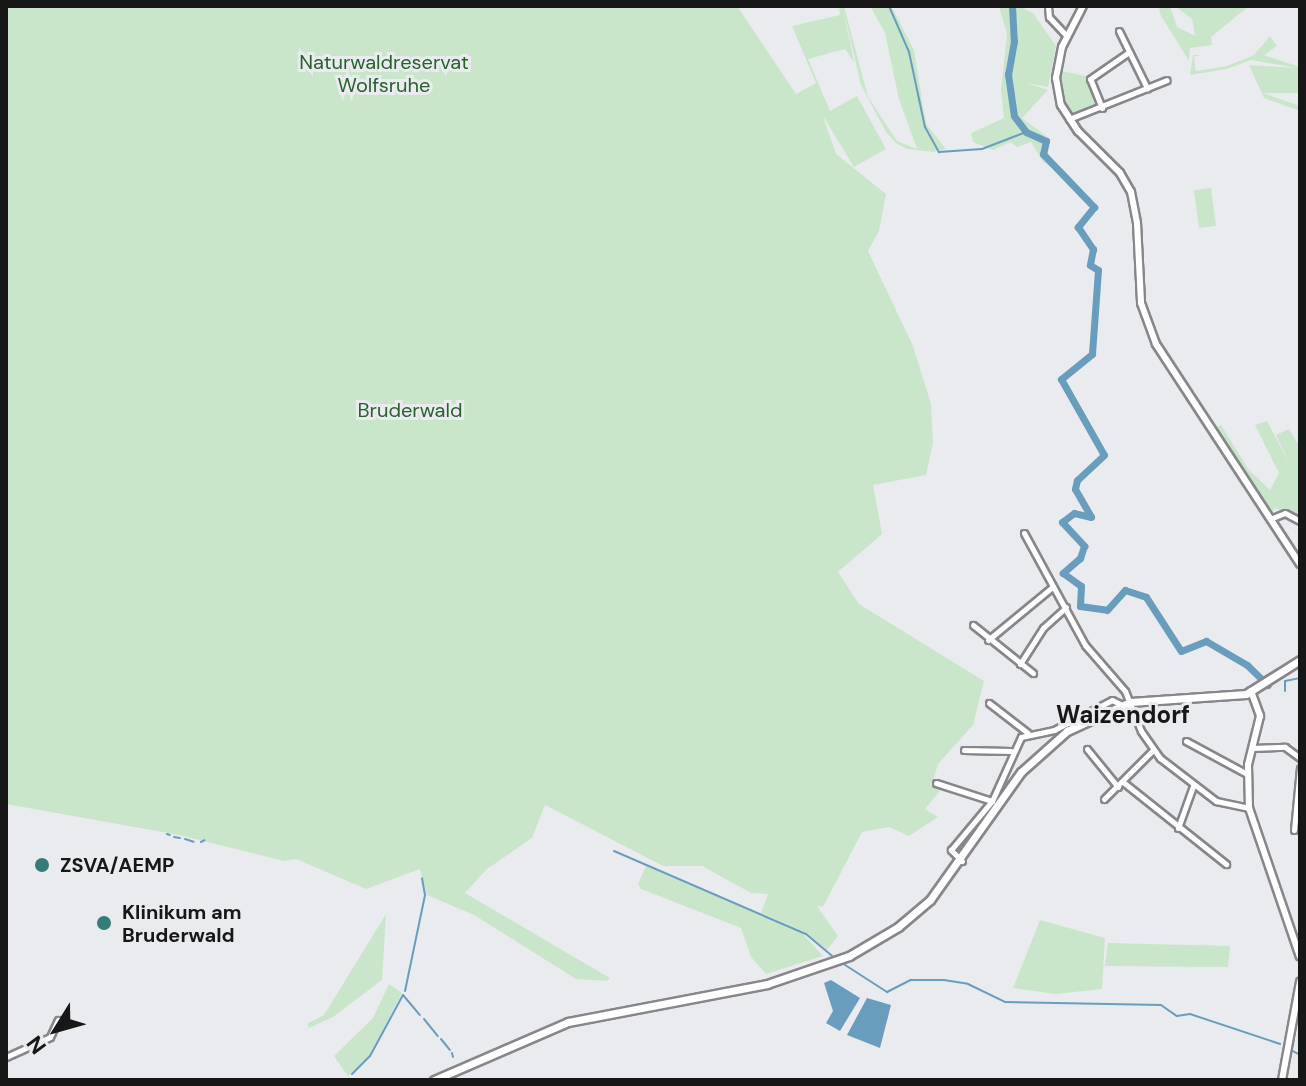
<!DOCTYPE html>
<html>
<head>
<meta charset="utf-8">
<style>
  body { margin:0 }
  #map { position:relative; width:1306px; height:1086px; overflow:hidden; background:#eaebef; font-family:"DM Sans",sans-serif }
  div>[style] { position:absolute }
  [style*='--x'] { left:calc(var(--x)*1px); top:calc(var(--y)*1px); width:calc(var(--w)*1px); rotate:calc(var(--a)*1deg) }
  .green>* { inset:0; background:#cae6ca }
  .water>* { inset:0; background:#699dbe }
  .stream>* { height:2px; margin:-1px; padding:0 1px; transform-origin:1px; border-radius:1px; background:#699dbe }
  .river>* { height:7px; margin:-3.5px; padding:0 3.5px; transform-origin:3.5px; border-radius:3.5px; background:#699dbe }
  .roads { filter:drop-shadow(2px 0 #87878b) drop-shadow(-2px 0 #87878b) drop-shadow(0 2px #87878b) drop-shadow(0 -2px #87878b) }
  .minor>* { height:5px; margin:-2.5px; padding:0 2.5px; transform-origin:2.5px; border-radius:2.5px; background:#fff }
  .tertiary>* { height:6px; margin:-3px; padding:0 3px; transform-origin:3px; border-radius:3px; background:#fff }
  .secondary>* { height:7px; margin:-3.5px; padding:0 3.5px; transform-origin:3.5px; border-radius:3.5px; background:#fff }
  .dots>* { width:22px; height:22px; translate:-50% -50%; box-sizing:border-box; border:4px solid #eaebef; border-radius:50% }
  span { translate:-50% -50%; white-space:nowrap; text-align:center; line-height:1.15; -webkit-text-stroke:6px #eaebef; paint-order:stroke }
  .park-label { font-size:20px; color:#27612c }
  .poi-label { font-size:20px; color:#171718; font-weight:700 }
  .left { translate:0 -50%; text-align:left }
  .quarter-label { font-size:24px; color:#171718; font-weight:700 }
  .frame { position:absolute; inset:0; border:8px solid #171718; pointer-events:none }
  .north { position:absolute; left:16px; top:990px; width:80px; height:80px; -webkit-text-stroke:6px #eaebef; paint-order:stroke; rotate:233deg; font-size:22px; font-weight:700; line-height:32px; text-align:center; color:#171718 }
  .north::after { content:''; display:block; margin:auto; width:28px; height:36px; background:#171718; clip-path:polygon(50% 0,100% 100%,50% 72%,0 100%) }
</style>
</head>
<body>
<div id="map">
  <div class="green">
    <div style="clip-path:polygon(6px 6px,737px 6px,796px 94px,816px 83px,792px 26px,840px 15px,839px 6px,844px 6px,868px 97px,897px 141px,917px 149px,899px 99px,885px 33px,870px 6px,893px 9px,914px 50px,926px 124px,946px 149px,933px 152px,907px 149px,897px 144px,886px 132px,861px 85px,843px 8px,854px 62px,845px 49px,808px 59px,830px 111px,857px 96px,886px 149px,854px 167px,823px 116px,836px 154px,886px 194px,879px 231px,868px 251px,913px 346px,931px 404px,933px 443px,926px 475px,873px 485px,882px 534px,838px 572px,859px 604px,984px 681px,973px 725px,938px 764px,933px 781px,943px 787px,925px 809px,938px 817px,909px 836px,889px 827px,862px 832px,823px 907px,817px 906px,838px 936px,827px 950px,805px 932px,761px 913px,768px 894px,751px 893px,702px 866px,663px 866px,545px 805px,532px 838px,487px 869px,465px 893px,610px 978px,607px 981px,576px 979px,474px 915px,427px 895px,420px 869px,366px 889px,296px 859px,284px 861px,179px 835px,6px 804px)"></div>
    <div style="clip-path:polygon(999px 6px,1019px 6px,1033px 13px,1056px 46px,1048px 87px,1027px 83px,1048px 90px,1022px 118px,1049px 138px,1048px 156px,1074px 180px,1043px 162px,1031px 142px,1017px 147px,1010px 142px,993px 150px,973px 142px,971px 133px,1004px 118px,1001px 90px,1007px 34px)"></div>
    <div style="clip-path:polygon(1170px 6px,1177px 27px,1195px 36px,1192px 19px,1175px 6px,1249px 6px,1211px 37px,1212px 45px,1190px 48px,1189px 61px,1160px 14px,1159px 6px)"></div>
    <div style="clip-path:polygon(1270px 36px,1277px 46px,1264px 55px,1300px 67px,1300px 93px,1263px 93px,1300px 106px,1300px 111px,1264px 98px,1249px 65px,1297px 68px,1251px 60px,1227px 69px,1190px 75px,1193px 55px,1200px 55px,1194px 57px,1196px 71px,1227px 66px,1254px 55px)"></div>
    <div style="clip-path:polygon(1062px 71px,1090px 77px,1097px 106px,1070px 115px,1062px 97px)"></div>
    <div style="clip-path:polygon(1211px 188px,1216px 226px,1199px 228px,1194px 190px)"></div>
    <div style="clip-path:polygon(1267px 421px,1290px 465px,1276px 435px,1289px 429px,1300px 447px,1300px 519px,1275px 508px,1271px 513px,1215px 428px,1221px 425px,1249px 470px,1270px 490px,1279px 473px,1255px 425px)"></div>
    <div style="clip-path:polygon(646px 866px,802px 933px,823px 956px,766px 974px,751px 957px,741px 928px,641px 889px,638px 884px)"></div>
    <div style="clip-path:polygon(386px 914px,382px 980px,333px 1017px,309px 1028px,307px 1024px,324px 1015px)"></div>
    <div style="clip-path:polygon(1040px 920px,1105px 938px,1102px 989px,1056px 994px,1013px 988px)"></div>
    <div style="clip-path:polygon(1108px 943px,1230px 946px,1228px 967px,1105px 966px)"></div>
    <div style="clip-path:polygon(389px 984px,402px 993px,369px 1056px,348px 1076px,334px 1056px,373px 1018px)"></div>
  </div>
  <div class="water">
    <div style="clip-path:polygon(831px 980px,860px 998px,840px 1031px,826px 1023px,833px 1011px,824px 983px)"></div>
    <div style="clip-path:polygon(867px 998px,891px 1005px,880px 1048px,847px 1035px)"></div>
  </div>
  <div class="stream">
    <div style="--x:889;--y:6;--w:50;--a:66.5"></div>
    <div style="--x:909;--y:52;--w:77;--a:78"></div>
    <div style="--x:925;--y:127;--w:29;--a:61"></div>
    <div style="--x:939;--y:152;--w:43;--a:-4"></div>
    <div style="--x:982;--y:149;--w:47;--a:-21.1"></div>
    <div style="--x:1284;--y:672;--w:13;--a:-13"></div>
    <div style="--x:1261;--y:679;--w:21;--a:-31"></div>
    <div style="--x:1285;--y:691;--w:10;--a:-90"></div>
    <div style="--x:1285;--y:681;--w:15;--a:-11"></div>
    <div style="--x:167;--y:834;--w:3;--a:18"></div>
    <div style="--x:174;--y:837;--w:6;--a:9"></div>
    <div style="--x:185;--y:839;--w:9;--a:18"></div>
    <div style="--x:201;--y:842;--w:4;--a:-27"></div>
    <div style="--x:614;--y:851;--w:209;--a:23.4"></div>
    <div style="--x:806;--y:934;--w:35;--a:40"></div>
    <div style="--x:842;--y:963;--w:54;--a:32.8"></div>
    <div style="--x:887;--y:992;--w:27;--a:-27"></div>
    <div style="--x:911;--y:980;--w:33;--a:0"></div>
    <div style="--x:944;--y:980;--w:24;--a:9"></div>
    <div style="--x:968;--y:984;--w:41;--a:25.9"></div>
    <div style="--x:1005;--y:1002;--w:156;--a:1.1"></div>
    <div style="--x:1161;--y:1005;--w:19;--a:35"></div>
    <div style="--x:1177;--y:1016;--w:13;--a:-9"></div>
    <div style="--x:1190;--y:1014;--w:95;--a:18.4"></div>
    <div style="--x:405;--y:991;--w:98;--a:-78.2"></div>
    <div style="--x:425;--y:895;--w:17;--a:-100"></div>
    <div style="--x:424;--y:1019;--w:22;--a:51"></div>
    <div style="--x:441;--y:1039;--w:14;--a:51"></div>
    <div style="--x:1291;--y:1050;--w:10;--a:29"></div>
    <div style="--x:452;--y:1053;--w:4;--a:76"></div>
    <div style="--x:352;--y:1074;--w:25;--a:-45"></div>
    <div style="--x:370;--y:1056;--w:69;--a:-61.6"></div>
    <div style="--x:403;--y:995;--w:26;--a:50"></div>
  </div>
  <div class="river">
    <div style="--x:1012;--y:6;--w:35;--a:87"></div>
    <div style="--x:1014;--y:41;--w:34;--a:100"></div>
    <div style="--x:1008;--y:74;--w:42;--a:81.9"></div>
    <div style="--x:1014;--y:116;--w:20;--a:53"></div>
    <div style="--x:1026;--y:132;--w:22;--a:24"></div>
    <div style="--x:1046;--y:141;--w:13;--a:103"></div>
    <div style="--x:1043;--y:154;--w:74;--a:46.1"></div>
    <div style="--x:1094;--y:207;--w:26;--a:129"></div>
    <div style="--x:1078;--y:227;--w:27;--a:56"></div>
    <div style="--x:1093;--y:249;--w:16;--a:101"></div>
    <div style="--x:1090;--y:265;--w:9;--a:32"></div>
    <div style="--x:1098;--y:270;--w:84;--a:94.1"></div>
    <div style="--x:1092;--y:354;--w:40;--a:141"></div>
    <div style="--x:1061;--y:379;--w:87;--a:60.5"></div>
    <div style="--x:1104;--y:455;--w:37;--a:137"></div>
    <div style="--x:1077;--y:480;--w:9;--a:103"></div>
    <div style="--x:1075;--y:489;--w:32;--a:60"></div>
    <div style="--x:1091;--y:517;--w:17;--a:-167"></div>
    <div style="--x:1074;--y:513;--w:15;--a:143"></div>
    <div style="--x:1062;--y:522;--w:33;--a:47"></div>
    <div style="--x:1084;--y:546;--w:13;--a:108"></div>
    <div style="--x:1080;--y:558;--w:23;--a:139"></div>
    <div style="--x:1063;--y:573;--w:22;--a:36"></div>
    <div style="--x:1081;--y:586;--w:20;--a:93"></div>
    <div style="--x:1080;--y:606;--w:27;--a:8"></div>
    <div style="--x:1107;--y:610;--w:27;--a:-48"></div>
    <div style="--x:1125;--y:590;--w:22;--a:18"></div>
    <div style="--x:1146;--y:597;--w:64;--a:57.1"></div>
    <div style="--x:1181;--y:651;--w:27;--a:-22"></div>
    <div style="--x:1206;--y:641;--w:48;--a:30.3"></div>
    <div style="--x:1247;--y:665;--w:29;--a:44"></div>
  </div>
  <div class="roads">
    <div class="minor">
      <div style="--x:1048;--y:6;--w:11;--a:85"></div>
      <div style="--x:1049;--y:17;--w:23;--a:47"></div>
      <div style="--x:1119;--y:31;--w:64;--a:63.8"></div>
      <div style="--x:1102;--y:108;--w:31;--a:-112"></div>
      <div style="--x:1090;--y:79;--w:47;--a:-34.7"></div>
      <div style="--x:1069;--y:119;--w:105;--a:-21.7"></div>
      <div style="--x:1270;--y:519;--w:16;--a:-22"></div>
      <div style="--x:1285;--y:513;--w:17;--a:28"></div>
      <div style="--x:1024;--y:533;--w:128;--a:61.4"></div>
      <div style="--x:1085;--y:645;--w:61;--a:49"></div>
      <div style="--x:1125;--y:691;--w:43;--a:68.2"></div>
      <div style="--x:1141;--y:731;--w:33;--a:55"></div>
      <div style="--x:1160;--y:758;--w:71;--a:37.5"></div>
      <div style="--x:1216;--y:801;--w:34;--a:12"></div>
      <div style="--x:973;--y:625;--w:77;--a:38.7"></div>
      <div style="--x:988;--y:640;--w:82;--a:-39.5"></div>
      <div style="--x:1020;--y:664;--w:43;--a:-57.4"></div>
      <div style="--x:1043;--y:628;--w:31;--a:-42"></div>
      <div style="--x:989;--y:703;--w:49;--a:37.6"></div>
      <div style="--x:1186;--y:741;--w:69;--a:28.4"></div>
      <div style="--x:1252;--y:748;--w:33;--a:-2"></div>
      <div style="--x:1285;--y:747;--w:19;--a:36"></div>
      <div style="--x:1087;--y:749;--w:49;--a:50.8"></div>
      <div style="--x:964;--y:750;--w:47;--a:1.2"></div>
      <div style="--x:1123;--y:782;--w:132;--a:38.5"></div>
      <div style="--x:936;--y:783;--w:59;--a:17.8"></div>
      <div style="--x:1104;--y:799;--w:69;--a:-45"></div>
      <div style="--x:1178;--y:828;--w:45;--a:-70.3"></div>
      <div style="--x:1294;--y:830;--w:62;--a:-84.5"></div>
      <div style="--x:962;--y:861;--w:16;--a:-135"></div>
      <div style="--x:951;--y:850;--w:64;--a:-50.1"></div>
      <div style="--x:992;--y:801;--w:70;--a:-65.6"></div>
      <div style="--x:1021;--y:737;--w:34;--a:-12"></div>
      <div style="--x:1054;--y:730;--w:65;--a:-27.3"></div>
      <div style="--x:1112;--y:700;--w:9;--a:27"></div>
      <div style="--x:6;--y:1057;--w:48;--a:-24.4"></div>
      <div style="--x:50;--y:1037;--w:19;--a:-65"></div>
    </div>
    <div class="tertiary">
      <div style="--x:1083;--y:6;--w:46;--a:117.1"></div>
      <div style="--x:1062;--y:47;--w:32;--a:101"></div>
      <div style="--x:1056;--y:78;--w:27;--a:80"></div>
      <div style="--x:1061;--y:105;--w:31;--a:57"></div>
      <div style="--x:1078;--y:131;--w:59;--a:45"></div>
      <div style="--x:1120;--y:173;--w:22;--a:60"></div>
      <div style="--x:1131;--y:192;--w:32;--a:79"></div>
      <div style="--x:1137;--y:223;--w:80;--a:87.1"></div>
      <div style="--x:1141;--y:303;--w:44;--a:69.9"></div>
      <div style="--x:1156;--y:344;--w:263;--a:56.8"></div>
      <div style="--x:1251;--y:691;--w:27;--a:70"></div>
      <div style="--x:1260;--y:716;--w:50;--a:103.8"></div>
      <div style="--x:1248;--y:765;--w:43;--a:88.7"></div>
      <div style="--x:1249;--y:808;--w:157;--a:71.1"></div>
      <div style="--x:1282;--y:1080;--w:100;--a:-79.6"></div>
    </div>
    <div class="secondary">
      <div style="--x:434;--y:1080;--w:146;--a:-23.4"></div>
      <div style="--x:568;--y:1022;--w:203;--a:-10.8"></div>
      <div style="--x:767;--y:984;--w:87;--a:-18.9"></div>
      <div style="--x:849;--y:956;--w:57;--a:-30.6"></div>
      <div style="--x:898;--y:927;--w:42;--a:-40.2"></div>
      <div style="--x:930;--y:900;--w:157;--a:-54.6"></div>
      <div style="--x:1021;--y:772;--w:62;--a:-41.7"></div>
      <div style="--x:1067;--y:731;--w:69;--a:-24.7"></div>
      <div style="--x:1130;--y:702;--w:116;--a:-3.9"></div>
      <div style="--x:1246;--y:694;--w:64;--a:-32.2"></div>
    </div>
  </div>
  <div class="dots">
    <div style="left:42px;top:865px;background:#347c77"></div>
    <div style="left:104px;top:923px;background:#347c77"></div>
  </div>
  <div class="park-label">
    <span style="left:384px;top:74px">Naturwaldreservat<br>Wolfsruhe</span>
    <span style="left:410px;top:410px">Bruderwald</span>
  </div>
  <div class="poi-label">
    <span class="left" style="left:60px;top:865px">ZSVA/AEMP</span>
    <span class="left" style="left:122px;top:924px">Klinikum am<br>Bruderwald</span>
  </div>
  <div class="quarter-label">
    <span style="left:1123px;top:715px">Waizendorf</span>
  </div>
  <div class="frame"></div>
  <div class="north">N</div>
</div>
</body>
</html>
